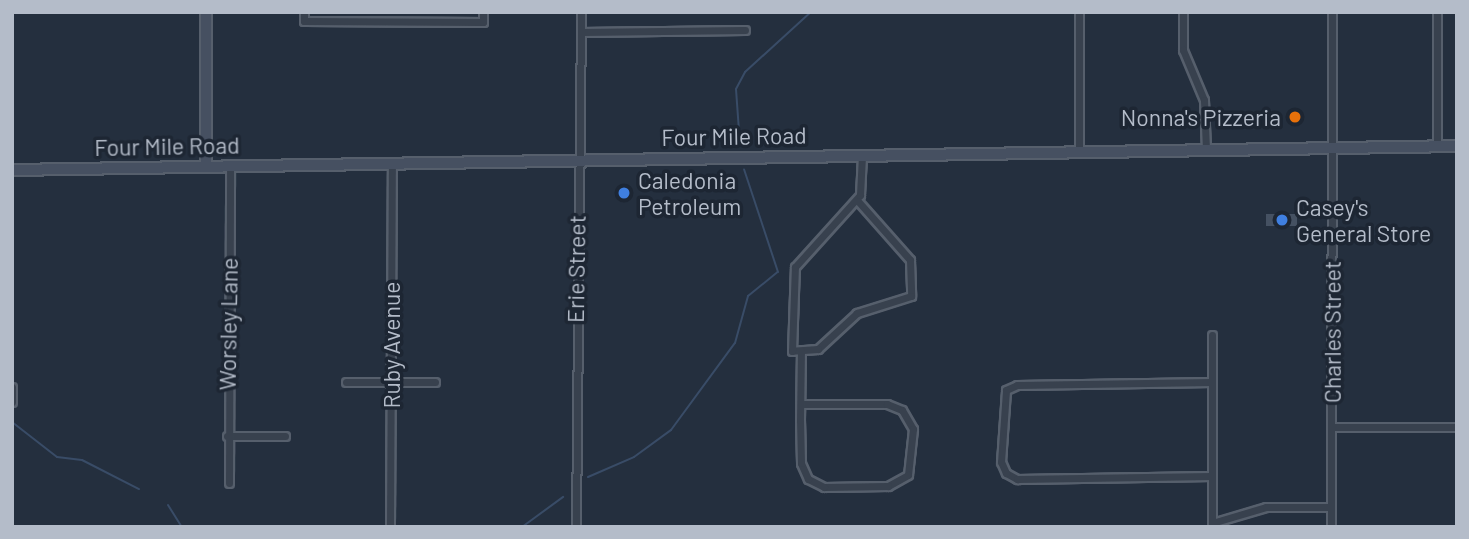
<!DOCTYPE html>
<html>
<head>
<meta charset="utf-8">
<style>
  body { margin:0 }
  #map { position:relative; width:1469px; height:539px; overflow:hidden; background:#242f3e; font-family:Barlow,sans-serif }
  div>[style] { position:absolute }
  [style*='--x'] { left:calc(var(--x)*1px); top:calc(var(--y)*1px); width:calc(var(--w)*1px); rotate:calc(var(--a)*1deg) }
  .stream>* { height:2px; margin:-1px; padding:0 1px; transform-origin:1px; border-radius:1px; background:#394c67 }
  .building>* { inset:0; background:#455162 }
  .roads { filter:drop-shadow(2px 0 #565f6c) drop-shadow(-2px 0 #565f6c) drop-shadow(0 2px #565f6c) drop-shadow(0 -2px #565f6c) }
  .street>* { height:7px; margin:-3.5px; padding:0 3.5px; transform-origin:3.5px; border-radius:3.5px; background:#38414e }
  .secondary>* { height:10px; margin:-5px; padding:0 5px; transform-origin:5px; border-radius:5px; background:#465061 }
  .dots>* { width:19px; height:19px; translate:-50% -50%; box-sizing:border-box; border:4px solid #1d2633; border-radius:50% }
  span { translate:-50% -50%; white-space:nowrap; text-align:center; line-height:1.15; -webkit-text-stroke:7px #1d2633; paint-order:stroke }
  .poi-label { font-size:23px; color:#b4bcc9 }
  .right { translate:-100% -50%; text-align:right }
  .left { translate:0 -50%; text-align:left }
  .street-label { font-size:23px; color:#b4bcc9 }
  .frame { position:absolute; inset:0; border:14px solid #b4bcc9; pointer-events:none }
</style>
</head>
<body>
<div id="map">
  <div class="stream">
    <div style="--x:740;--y:145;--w:56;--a:-94.1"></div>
    <div style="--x:736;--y:89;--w:19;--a:-62"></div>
    <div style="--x:745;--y:72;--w:89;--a:-42.3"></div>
    <div style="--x:12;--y:422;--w:57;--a:37.9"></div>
    <div style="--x:57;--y:457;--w:25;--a:7"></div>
    <div style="--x:82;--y:460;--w:64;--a:27"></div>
    <div style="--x:588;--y:477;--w:50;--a:-23.5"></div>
    <div style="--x:634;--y:457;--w:46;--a:-36.1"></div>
    <div style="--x:671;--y:430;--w:108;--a:-53.7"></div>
    <div style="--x:735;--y:343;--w:49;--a:-74.5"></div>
    <div style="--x:748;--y:296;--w:38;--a:-39"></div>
    <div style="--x:778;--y:272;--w:108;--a:-108.3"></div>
    <div style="--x:168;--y:505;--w:26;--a:58"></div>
    <div style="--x:522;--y:527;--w:51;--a:-36.2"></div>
  </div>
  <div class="building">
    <div style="clip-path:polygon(1266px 214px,1297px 214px,1297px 226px,1266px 226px)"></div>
  </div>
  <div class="roads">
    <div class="street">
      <div style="--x:304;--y:12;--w:9;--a:90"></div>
      <div style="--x:304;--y:21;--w:179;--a:0.3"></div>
      <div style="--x:483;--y:22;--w:10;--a:-90"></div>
      <div style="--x:1079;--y:12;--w:139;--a:90"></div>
      <div style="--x:1183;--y:12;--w:38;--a:90"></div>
      <div style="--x:1183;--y:50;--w:54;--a:67.2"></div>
      <div style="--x:1204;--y:100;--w:49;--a:87.7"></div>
      <div style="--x:1437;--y:12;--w:135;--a:90"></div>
      <div style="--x:581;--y:32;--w:164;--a:-0.7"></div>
      <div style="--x:857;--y:200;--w:80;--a:48.5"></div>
      <div style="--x:910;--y:260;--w:36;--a:88"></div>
      <div style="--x:911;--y:296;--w:57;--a:162.5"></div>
      <div style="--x:857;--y:313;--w:53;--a:137.3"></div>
      <div style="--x:818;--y:349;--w:26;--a:176"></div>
      <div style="--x:792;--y:351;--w:84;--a:-88"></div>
      <div style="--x:795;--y:267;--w:97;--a:-47.9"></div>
      <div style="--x:860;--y:195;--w:40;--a:-87.1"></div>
      <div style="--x:346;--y:382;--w:89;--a:0"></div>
      <div style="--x:12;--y:387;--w:15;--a:90"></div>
      <div style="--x:1006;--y:390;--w:12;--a:-24"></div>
      <div style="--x:1017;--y:385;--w:195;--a:-0.9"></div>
      <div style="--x:801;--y:404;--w:86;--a:0"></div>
      <div style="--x:887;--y:404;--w:16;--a:22"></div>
      <div style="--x:902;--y:410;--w:22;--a:60"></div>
      <div style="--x:913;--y:429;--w:46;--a:96.2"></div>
      <div style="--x:908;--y:475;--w:23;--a:151"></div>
      <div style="--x:888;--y:486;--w:64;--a:179.1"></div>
      <div style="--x:824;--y:487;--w:18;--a:-153"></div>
      <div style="--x:808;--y:479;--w:17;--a:-114"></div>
      <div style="--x:801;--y:463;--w:43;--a:-91.3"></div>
      <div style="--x:800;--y:420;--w:69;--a:-89.2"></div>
      <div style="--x:1331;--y:427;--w:126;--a:0"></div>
      <div style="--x:227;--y:436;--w:58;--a:0"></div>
      <div style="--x:1006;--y:473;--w:13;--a:29"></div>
      <div style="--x:1017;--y:479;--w:195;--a:-0.9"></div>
      <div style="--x:1006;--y:473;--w:12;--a:-114"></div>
      <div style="--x:1001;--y:462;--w:72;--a:-86"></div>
      <div style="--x:229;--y:483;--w:317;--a:-89.8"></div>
      <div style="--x:1212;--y:523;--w:56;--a:-16.5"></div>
      <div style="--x:1266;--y:507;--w:65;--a:0"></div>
      <div style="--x:390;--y:527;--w:364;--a:-89.7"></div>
      <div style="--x:576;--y:527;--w:515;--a:-89.44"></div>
      <div style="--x:1212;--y:527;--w:192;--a:-90"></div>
      <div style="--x:1331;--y:527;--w:515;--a:-89.89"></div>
    </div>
    <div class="secondary">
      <div style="--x:206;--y:12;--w:155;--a:90"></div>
      <div style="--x:12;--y:170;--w:1445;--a:-0.95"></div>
    </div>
  </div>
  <div class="dots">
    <div style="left:1295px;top:117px;background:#e8710a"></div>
    <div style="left:624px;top:193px;background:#3f7fe0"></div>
    <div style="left:1282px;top:220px;background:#3f7fe0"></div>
  </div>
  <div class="poi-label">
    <span class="right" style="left:1281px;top:117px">Nonna's Pizzeria</span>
    <span class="left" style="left:638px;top:193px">Caledonia<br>Petroleum</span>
    <span class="left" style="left:1296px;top:220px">Casey's<br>General Store</span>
  </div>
  <div class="street-label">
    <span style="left:734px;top:136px;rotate:-1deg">Four Mile Road</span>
    <span style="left:167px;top:146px;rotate:-1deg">Four Mile Road</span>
    <span style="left:576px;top:269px;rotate:-89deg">Erie Street</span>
    <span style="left:228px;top:324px;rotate:-89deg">Worsley Lane</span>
    <span style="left:1332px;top:332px;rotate:-90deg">Charles Street</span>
    <span style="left:391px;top:345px;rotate:-90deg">Ruby Avenue</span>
  </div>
  <div class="frame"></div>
</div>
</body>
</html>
